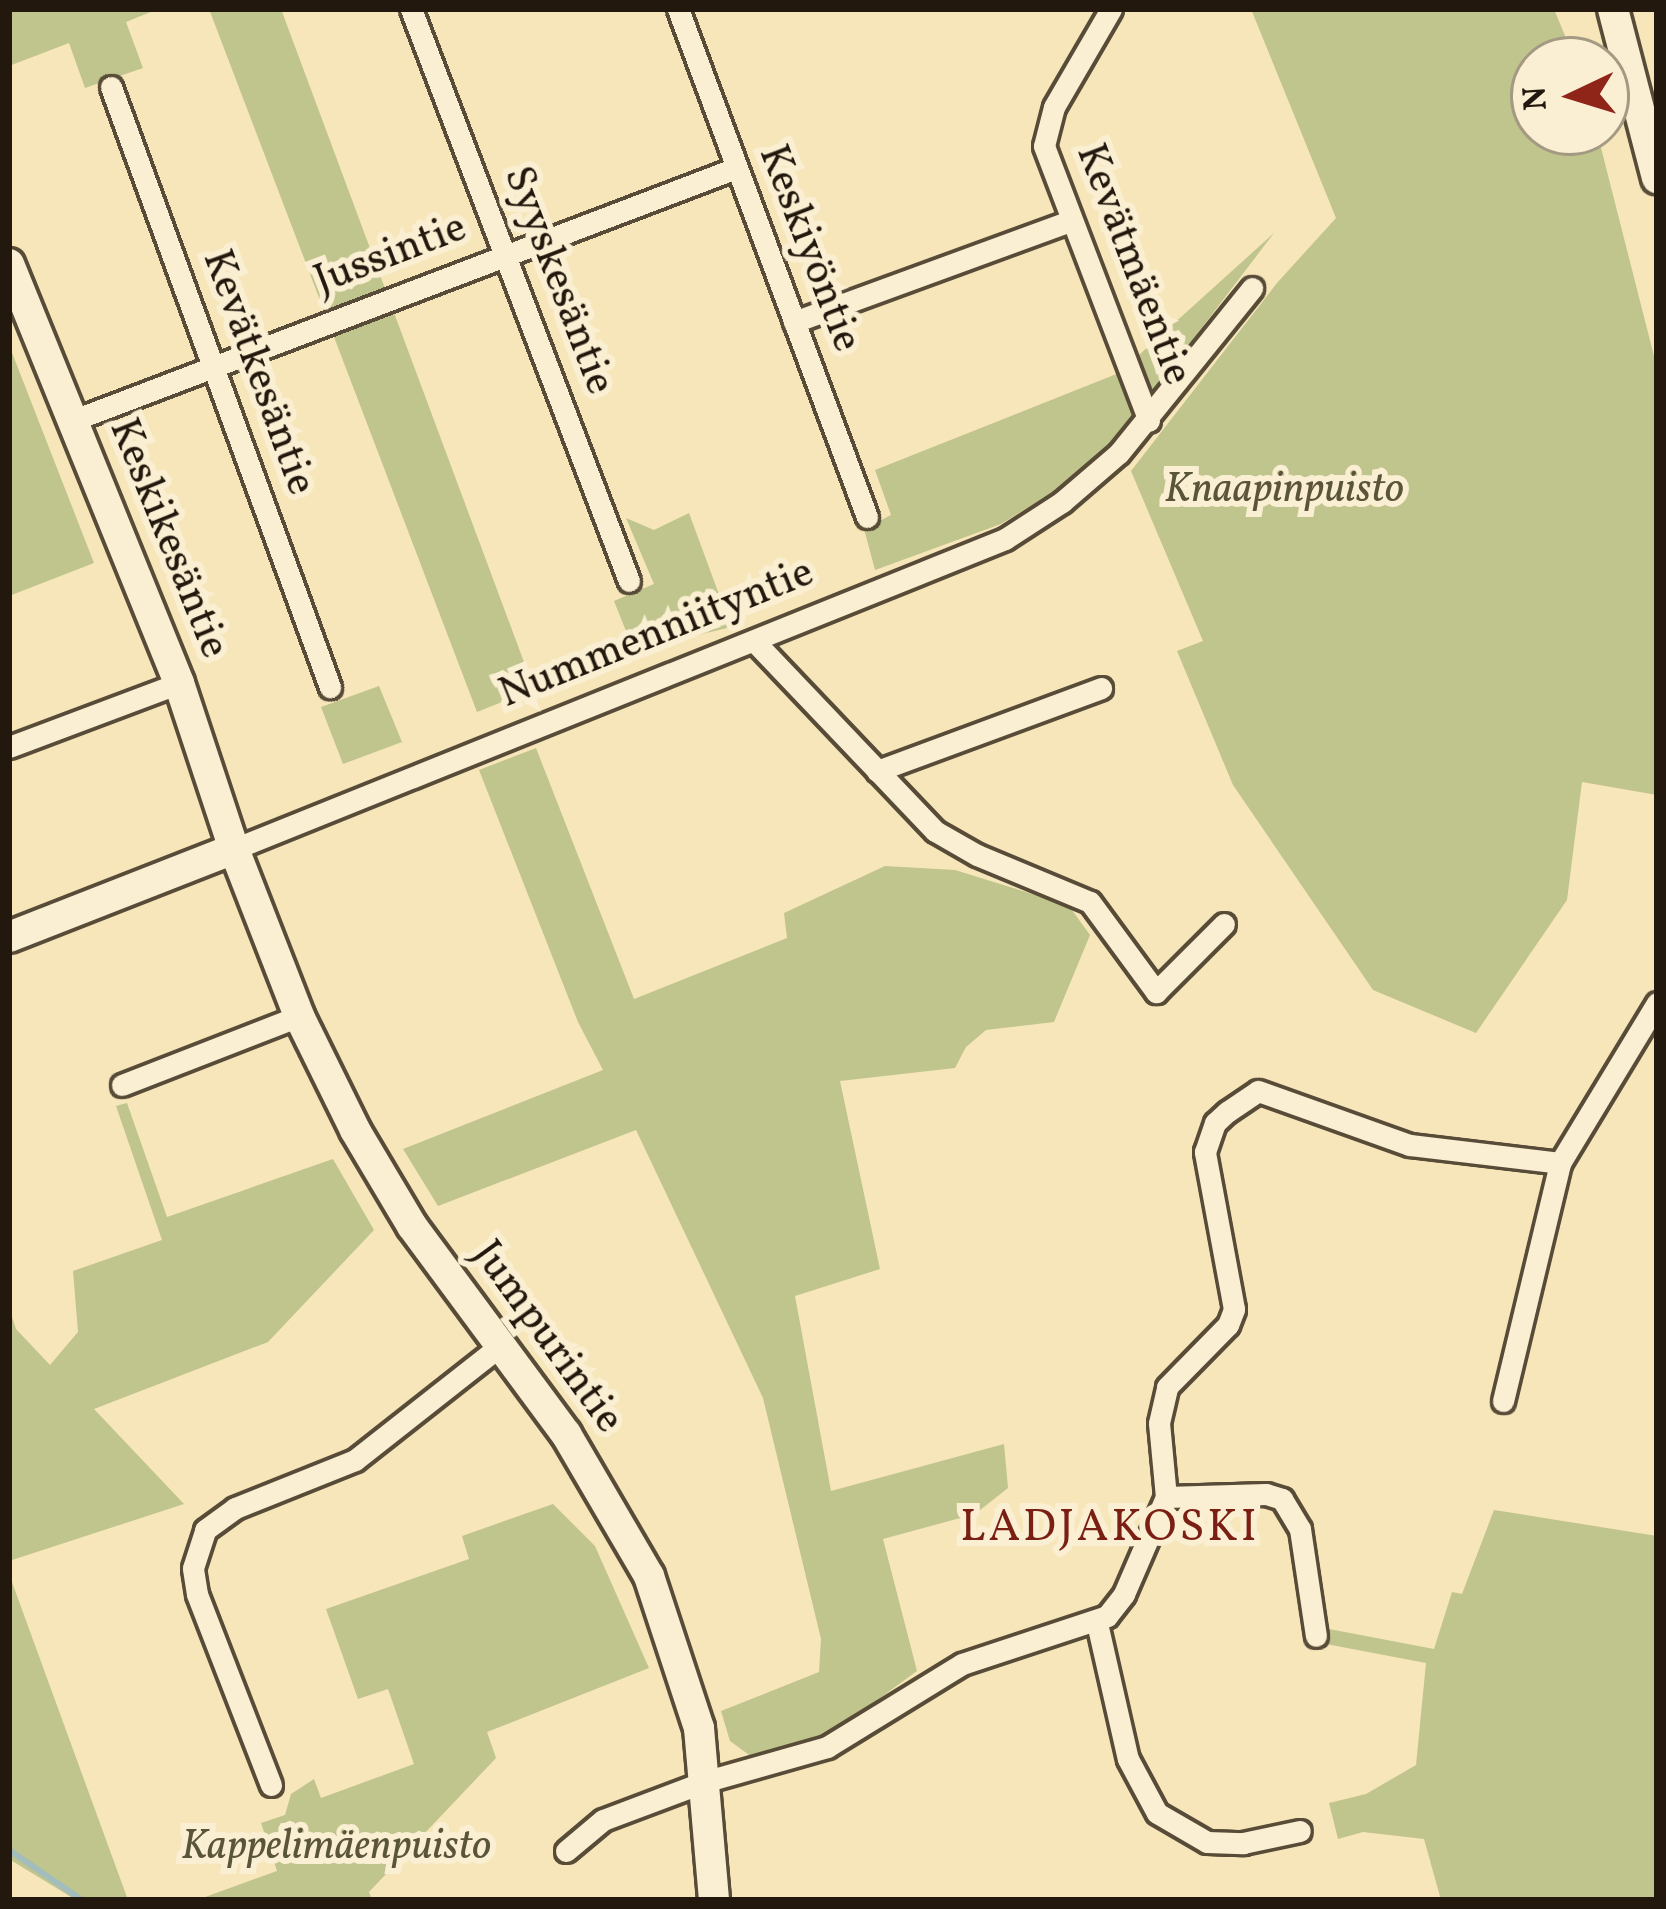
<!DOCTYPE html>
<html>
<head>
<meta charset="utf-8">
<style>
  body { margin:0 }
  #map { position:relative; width:1666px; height:1909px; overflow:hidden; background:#f7e6ba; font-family:Vollkorn,serif }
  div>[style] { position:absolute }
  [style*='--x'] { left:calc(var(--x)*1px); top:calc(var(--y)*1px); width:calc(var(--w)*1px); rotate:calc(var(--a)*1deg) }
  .green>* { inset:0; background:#c0c48d }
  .stream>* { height:6px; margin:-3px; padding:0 3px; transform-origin:3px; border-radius:3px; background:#a2bdbb }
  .roads { filter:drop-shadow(3px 0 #584c38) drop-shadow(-3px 0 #584c38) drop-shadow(0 3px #584c38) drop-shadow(0 -3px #584c38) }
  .street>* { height:21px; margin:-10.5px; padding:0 10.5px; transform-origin:10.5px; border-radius:10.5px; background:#faefd2 }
  .secondary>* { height:30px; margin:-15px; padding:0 15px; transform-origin:15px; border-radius:15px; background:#faefd2 }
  span { translate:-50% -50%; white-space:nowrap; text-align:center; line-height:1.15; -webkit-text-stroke:12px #faefd2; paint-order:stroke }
  .street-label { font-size:42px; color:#23180d }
  .park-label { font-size:42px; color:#5a543a; font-style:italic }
  .neighbourhood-label { font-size:45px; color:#7a1f14; letter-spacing:3px }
  .frame { position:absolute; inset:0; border:12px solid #23180d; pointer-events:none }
  .north { position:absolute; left:1510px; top:36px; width:120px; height:120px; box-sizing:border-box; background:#faefd2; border:3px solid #a49983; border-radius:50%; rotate:266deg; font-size:33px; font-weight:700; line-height:48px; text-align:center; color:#23180d }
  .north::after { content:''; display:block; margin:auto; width:42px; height:54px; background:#8f2418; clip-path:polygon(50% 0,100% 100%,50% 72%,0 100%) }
</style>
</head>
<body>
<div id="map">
  <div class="green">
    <div style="clip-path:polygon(9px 9px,158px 9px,126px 22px,143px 68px,85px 88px,69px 43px,9px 66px)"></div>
    <div style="clip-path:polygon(209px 9px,281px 9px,534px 689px,477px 712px)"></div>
    <div style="clip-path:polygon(1251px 9px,1554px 9px,1575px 60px,1534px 60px,1534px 132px,1597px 132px,1657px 368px,1657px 795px,1582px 782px,1567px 900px,1476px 1033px,1373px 990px,1233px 785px,1177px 651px,1203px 641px,1131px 471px,1277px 283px,1336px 218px)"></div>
    <div style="clip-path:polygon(1274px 233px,1123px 431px,1065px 484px,1001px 524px,875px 570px,864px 529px,891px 515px,875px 470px,1119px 373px)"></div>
    <div style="clip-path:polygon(9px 345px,94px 563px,9px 596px)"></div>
    <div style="clip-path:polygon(689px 513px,731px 627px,634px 651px,614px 601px,654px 584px,626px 518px,654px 530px)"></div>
    <div style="clip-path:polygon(379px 686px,402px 742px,343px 764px,321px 707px)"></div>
    <div style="clip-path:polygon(536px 748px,634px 999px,787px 938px,784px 913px,885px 866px,955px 870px,1026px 892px,1069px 906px,1090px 935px,1054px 1022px,986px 1030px,966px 1047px,955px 1068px,840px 1081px,880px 1269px,795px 1296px,831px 1491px,1004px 1444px,1008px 1488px,975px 1514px,883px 1539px,917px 1671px,821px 1741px,756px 1760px,730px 1741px,721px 1711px,819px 1672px,821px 1639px,763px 1398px,636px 1130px,438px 1206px,403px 1149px,603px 1070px,578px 1022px,479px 770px)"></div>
    <div style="clip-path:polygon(127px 1103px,167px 1217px,333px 1159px,374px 1230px,268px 1342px,94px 1409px,184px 1504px,9px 1561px,9px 1308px,16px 1329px,50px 1365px,78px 1332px,73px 1271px,162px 1240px,116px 1106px)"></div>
    <div style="clip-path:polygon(553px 1504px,595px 1546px,649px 1668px,487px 1732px,496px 1758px,369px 1892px,372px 1900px,197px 1900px,277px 1871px,261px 1823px,285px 1815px,291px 1794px,314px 1779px,321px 1798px,414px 1764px,388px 1689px,358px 1699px,326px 1609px,469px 1559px,462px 1536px)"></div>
    <div style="clip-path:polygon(1494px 1510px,1657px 1536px,1657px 1900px,1441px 1900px,1424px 1839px,1363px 1832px,1338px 1839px,1329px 1803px,1366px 1794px,1416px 1765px,1426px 1663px,1326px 1644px,1329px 1629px,1434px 1649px,1452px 1592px,1462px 1594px)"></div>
    <div style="clip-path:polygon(9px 1574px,128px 1900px,76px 1900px,9px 1859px)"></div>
  </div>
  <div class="stream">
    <div style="--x:9;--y:1850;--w:88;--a:34.4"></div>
  </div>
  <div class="roads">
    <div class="street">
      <div style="--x:411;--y:9;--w:612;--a:69.14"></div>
      <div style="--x:678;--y:9;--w:542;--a:69.59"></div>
      <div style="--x:1111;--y:9;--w:113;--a:120.2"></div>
      <div style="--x:1054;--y:107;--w:40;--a:104.4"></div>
      <div style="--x:1044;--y:146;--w:294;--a:69.1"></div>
      <div style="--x:111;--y:87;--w:639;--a:69.95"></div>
      <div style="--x:794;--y:322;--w:294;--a:-20.1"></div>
      <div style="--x:74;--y:420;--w:708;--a:-20.84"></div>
      <div style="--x:755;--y:642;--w:261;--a:46.4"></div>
      <div style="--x:935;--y:831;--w:48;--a:29.7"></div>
      <div style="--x:977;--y:855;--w:122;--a:22.6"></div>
      <div style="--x:1090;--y:902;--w:112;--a:53.7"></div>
      <div style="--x:1156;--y:992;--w:96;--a:-45"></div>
      <div style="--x:9;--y:747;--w:182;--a:-20.6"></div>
      <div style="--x:877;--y:771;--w:239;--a:-20.3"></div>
      <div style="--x:234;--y:849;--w:831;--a:-21.9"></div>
      <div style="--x:1005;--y:539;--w:68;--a:-33"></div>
      <div style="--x:1062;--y:502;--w:75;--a:-40.7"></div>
      <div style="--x:1119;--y:453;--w:212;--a:-51.1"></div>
      <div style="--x:122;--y:1085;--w:190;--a:-21.3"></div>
      <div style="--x:1503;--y:1401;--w:245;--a:-76.5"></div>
      <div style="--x:1560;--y:1163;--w:187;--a:-58.8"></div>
      <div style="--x:1166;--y:1497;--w:100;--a:-1.7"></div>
      <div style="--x:1266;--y:1494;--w:17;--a:17"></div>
      <div style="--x:1282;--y:1499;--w:35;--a:59"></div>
      <div style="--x:1300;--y:1529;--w:108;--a:81.5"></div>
      <div style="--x:1097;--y:1623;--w:139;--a:77.2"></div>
      <div style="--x:1128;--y:1759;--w:61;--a:61.8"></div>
      <div style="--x:1157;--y:1813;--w:58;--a:30.1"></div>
      <div style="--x:1207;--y:1842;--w:36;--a:2"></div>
      <div style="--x:1243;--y:1843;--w:58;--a:-11.9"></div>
      <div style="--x:271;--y:1785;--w:205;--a:-111.2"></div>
      <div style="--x:197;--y:1594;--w:26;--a:-99"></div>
      <div style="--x:193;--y:1568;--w:40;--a:-72"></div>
      <div style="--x:205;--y:1530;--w:37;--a:-36"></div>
      <div style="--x:235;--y:1508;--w:129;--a:-21.8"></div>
      <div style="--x:355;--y:1460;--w:184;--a:-38.2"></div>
      <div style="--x:566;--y:1851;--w:48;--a:-40"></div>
      <div style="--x:603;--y:1820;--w:111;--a:-20.6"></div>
      <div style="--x:707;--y:1781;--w:125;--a:-15.8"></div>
      <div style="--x:827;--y:1747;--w:158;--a:-31.6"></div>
      <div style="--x:962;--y:1664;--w:153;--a:-18.3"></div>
      <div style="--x:1107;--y:1616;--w:28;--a:-52"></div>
      <div style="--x:1124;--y:1594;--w:106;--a:-66.6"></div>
      <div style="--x:1166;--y:1497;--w:74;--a:-95.4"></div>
      <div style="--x:1159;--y:1423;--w:37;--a:-77"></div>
      <div style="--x:1167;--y:1387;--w:87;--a:-45.5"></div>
      <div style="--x:1228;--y:1325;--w:17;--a:-69"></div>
      <div style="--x:1234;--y:1309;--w:160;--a:-100.5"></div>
      <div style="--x:1205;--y:1152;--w:31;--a:-71"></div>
      <div style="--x:1215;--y:1123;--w:16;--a:-43"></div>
      <div style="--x:1227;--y:1112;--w:37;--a:-34"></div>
      <div style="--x:1258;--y:1091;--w:161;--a:19.6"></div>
      <div style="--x:1410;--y:1145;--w:151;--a:6.8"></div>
    </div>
    <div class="secondary">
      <div style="--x:1613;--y:9;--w:175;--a:75.4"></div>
      <div style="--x:9;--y:264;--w:452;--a:67.9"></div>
      <div style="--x:179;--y:683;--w:175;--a:71.7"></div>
      <div style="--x:234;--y:849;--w:179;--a:68.7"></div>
      <div style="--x:299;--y:1016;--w:127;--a:63.8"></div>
      <div style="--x:355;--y:1130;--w:112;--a:59.3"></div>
      <div style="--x:412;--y:1226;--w:259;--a:53.5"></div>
      <div style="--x:566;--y:1434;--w:164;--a:59.7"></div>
      <div style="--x:649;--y:1576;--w:160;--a:71.8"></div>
      <div style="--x:699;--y:1728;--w:173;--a:85"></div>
      <div style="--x:9;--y:937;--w:242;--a:-21.4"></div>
    </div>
  </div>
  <div class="street-label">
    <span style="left:808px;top:249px;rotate:69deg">Keskiyöntie</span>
    <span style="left:391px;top:256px;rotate:-21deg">Jussintie</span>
    <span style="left:1132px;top:265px;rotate:69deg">Kevätmäentie</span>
    <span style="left:557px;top:281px;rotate:69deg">Syyskesäntie</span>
    <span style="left:257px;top:373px;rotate:70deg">Kevätkesäntie</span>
    <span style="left:167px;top:539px;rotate:68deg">Keskikesäntie</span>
    <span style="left:657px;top:635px;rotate:-22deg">Nummenniityntie</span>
    <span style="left:546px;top:1338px;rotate:54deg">Jumpurintie</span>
  </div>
  <div class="park-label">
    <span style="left:1284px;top:491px">Knaapinpuisto</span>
    <span style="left:336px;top:1848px">Kappelimäenpuisto</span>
  </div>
  <div class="neighbourhood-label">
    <span style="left:1110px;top:1529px">LADJAKOSKI</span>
  </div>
  <div class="frame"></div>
  <div class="north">N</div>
</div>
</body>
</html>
